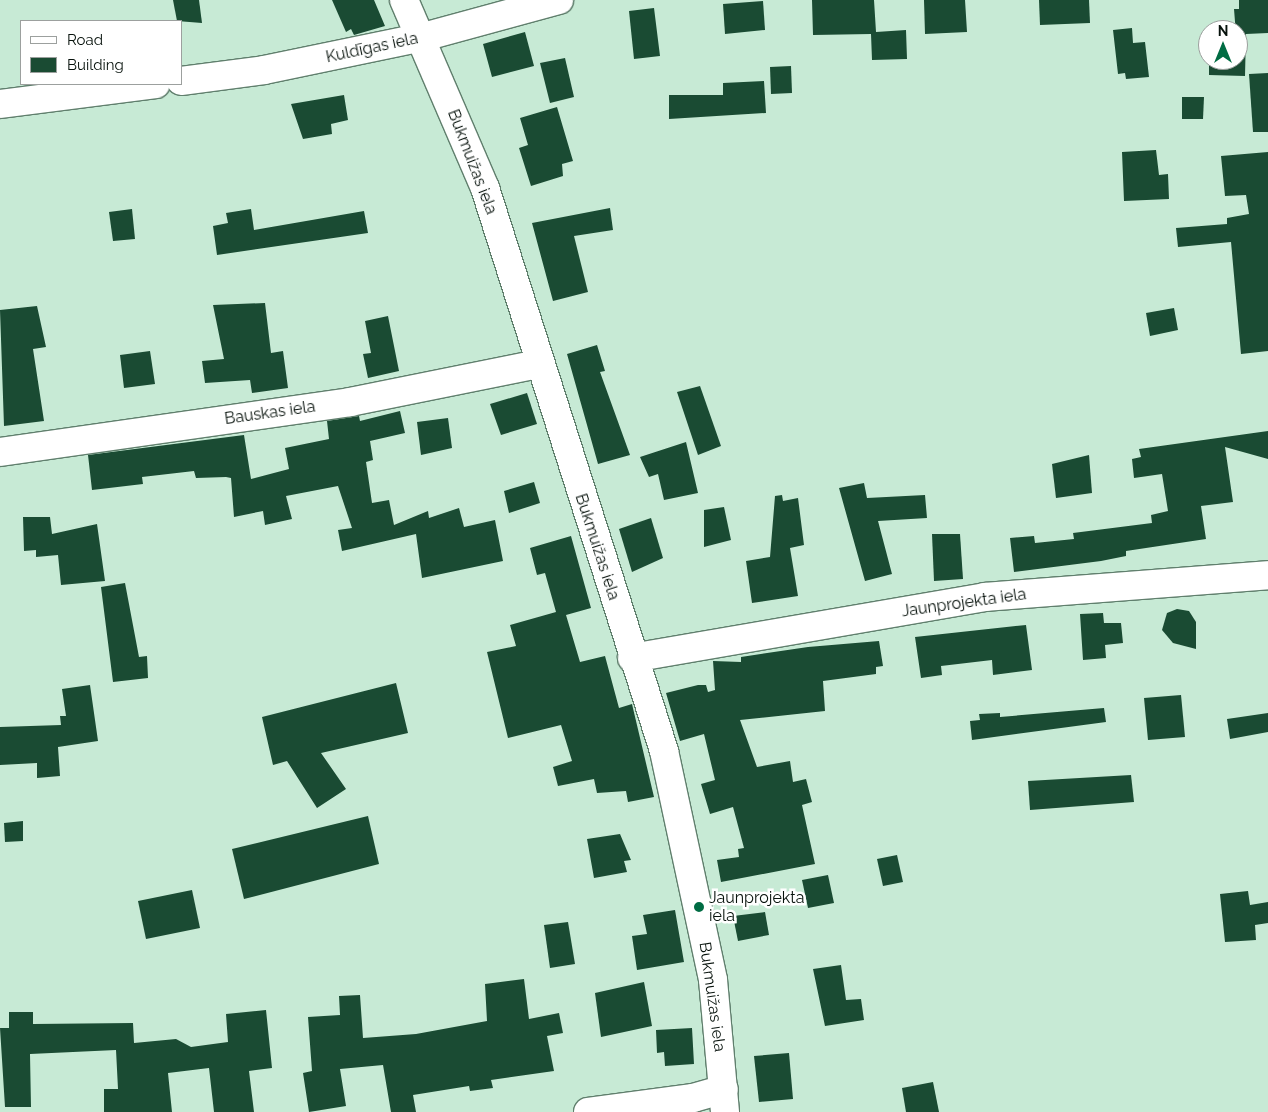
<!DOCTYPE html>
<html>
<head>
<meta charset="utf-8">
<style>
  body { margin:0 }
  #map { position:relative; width:1268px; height:1112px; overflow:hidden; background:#c7ead5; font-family:Raleway,sans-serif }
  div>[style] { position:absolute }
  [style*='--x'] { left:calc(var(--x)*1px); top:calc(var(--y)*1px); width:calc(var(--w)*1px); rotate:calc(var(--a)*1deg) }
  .building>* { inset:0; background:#1a4b33 }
  .roads { filter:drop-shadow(1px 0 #607f6d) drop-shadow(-1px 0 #607f6d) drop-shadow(0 1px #607f6d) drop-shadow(0 -1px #607f6d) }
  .street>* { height:28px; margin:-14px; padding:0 14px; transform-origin:14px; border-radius:14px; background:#fff }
  .dots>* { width:14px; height:14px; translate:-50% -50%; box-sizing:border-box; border:2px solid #fff; border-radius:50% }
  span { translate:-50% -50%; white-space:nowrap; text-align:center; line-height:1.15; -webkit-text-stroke:5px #fff; paint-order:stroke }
  .street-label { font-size:16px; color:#07120c }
  .poi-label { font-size:16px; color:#07120c }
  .left { translate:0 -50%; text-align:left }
  .legend { position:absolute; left:20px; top:20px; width:162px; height:65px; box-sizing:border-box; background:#fff; border:1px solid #9ca09e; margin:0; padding:6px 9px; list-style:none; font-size:15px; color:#07120c }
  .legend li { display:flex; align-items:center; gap:10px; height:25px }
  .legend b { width:25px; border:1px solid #9ca09e }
  .north { position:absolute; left:1198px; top:20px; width:50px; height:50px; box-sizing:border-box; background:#fff; border:1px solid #9ca09e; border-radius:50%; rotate:0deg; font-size:14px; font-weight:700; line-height:20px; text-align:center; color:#07120c }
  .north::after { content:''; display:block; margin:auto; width:18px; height:22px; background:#006c43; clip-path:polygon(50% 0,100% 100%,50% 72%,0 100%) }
</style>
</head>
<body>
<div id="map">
  <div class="building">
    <div style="clip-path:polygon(173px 0,199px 0,202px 23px,177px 21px)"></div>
    <div style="clip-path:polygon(332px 0,374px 0,385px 26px,354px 35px,351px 29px,346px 32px)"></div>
    <div style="clip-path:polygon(812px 0,874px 0,876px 32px,906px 30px,907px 59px,872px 60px,871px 34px,813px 35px)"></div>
    <div style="clip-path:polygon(924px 0,965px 0,967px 32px,925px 34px)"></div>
    <div style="clip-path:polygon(1039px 0,1089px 0,1090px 23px,1040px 25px)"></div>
    <div style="clip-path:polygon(1239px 0,1268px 0,1268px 33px,1246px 34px,1245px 76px,1209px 75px,1209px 60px,1238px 60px,1234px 9px,1239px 9px)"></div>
    <div style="clip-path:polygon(763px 1px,765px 30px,725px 34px,723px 4px)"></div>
    <div style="clip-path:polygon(654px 8px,660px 56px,634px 59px,629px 11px)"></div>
    <div style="clip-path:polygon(1132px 28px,1133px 43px,1145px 42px,1149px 77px,1126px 79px,1125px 73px,1118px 74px,1113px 30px)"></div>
    <div style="clip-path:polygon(525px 32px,534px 66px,492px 77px,483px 44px)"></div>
    <div style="clip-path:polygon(565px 58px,574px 97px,550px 103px,540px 63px)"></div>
    <div style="clip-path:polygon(791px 66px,792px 93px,771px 94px,770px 67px)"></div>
    <div style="clip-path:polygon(1268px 73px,1268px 132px,1253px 132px,1249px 74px)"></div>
    <div style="clip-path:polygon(764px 81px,766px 113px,669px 119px,669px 95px,723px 95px,723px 83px)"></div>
    <div style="clip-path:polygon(344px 95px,348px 120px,331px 124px,332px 134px,303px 139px,291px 104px)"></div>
    <div style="clip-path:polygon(1182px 97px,1204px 97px,1203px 119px,1182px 119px)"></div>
    <div style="clip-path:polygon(557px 107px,573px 161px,562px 164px,563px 176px,531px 186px,519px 148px,528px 145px,520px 118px)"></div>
    <div style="clip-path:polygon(1156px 150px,1159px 175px,1168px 174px,1169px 199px,1124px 201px,1122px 152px)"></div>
    <div style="clip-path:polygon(1268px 152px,1268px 351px,1241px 354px,1231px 242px,1178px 247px,1176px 228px,1227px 224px,1227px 218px,1249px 214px,1246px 195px,1225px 196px,1221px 156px)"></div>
    <div style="clip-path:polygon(610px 208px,613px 230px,574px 236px,588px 292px,553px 301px,532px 223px)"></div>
    <div style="clip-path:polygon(132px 209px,135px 239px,113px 241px,109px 212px)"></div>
    <div style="clip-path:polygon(251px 209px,254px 230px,364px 211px,368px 233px,217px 255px,213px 226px,228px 223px,226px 213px)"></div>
    <div style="clip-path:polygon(265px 303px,271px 353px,283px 351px,288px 388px,252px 393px,250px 380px,205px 383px,202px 361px,224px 359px,213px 305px)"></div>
    <div style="clip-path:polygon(37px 306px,46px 347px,33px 349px,44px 421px,4px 426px,0 310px)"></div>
    <div style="clip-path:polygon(1174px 308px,1178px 330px,1150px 336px,1146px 313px)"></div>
    <div style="clip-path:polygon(388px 316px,399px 371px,368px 378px,363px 354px,371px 353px,365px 321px)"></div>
    <div style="clip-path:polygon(597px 345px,605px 371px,600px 372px,630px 455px,598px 464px,567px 354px)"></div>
    <div style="clip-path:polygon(150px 351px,155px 384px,124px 388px,120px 355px)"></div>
    <div style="clip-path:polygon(700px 386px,721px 446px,698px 455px,677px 392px)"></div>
    <div style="clip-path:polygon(527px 393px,537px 424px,501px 435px,490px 404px)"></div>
    <div style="clip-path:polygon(400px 411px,405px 433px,370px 441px,373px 460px,366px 462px,372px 503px,389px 500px,394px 525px,428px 511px,429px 518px,459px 508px,464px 527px,495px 520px,503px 561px,422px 578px,416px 534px,342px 551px,338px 530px,352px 528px,338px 486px,286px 496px,292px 519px,265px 525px,263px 511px,234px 517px,231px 478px,226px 477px,196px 478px,194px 471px,142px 477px,143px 484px,92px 490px,88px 455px,244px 435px,251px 479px,289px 469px,285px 448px,329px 439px,327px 421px,359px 416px,360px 421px)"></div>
    <div style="clip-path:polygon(448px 418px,452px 448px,421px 455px,417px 422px)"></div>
    <div style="clip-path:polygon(1268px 431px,1268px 459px,1225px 447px,1233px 502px,1201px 506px,1206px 539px,1126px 551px,1126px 556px,1101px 561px,1014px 572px,1010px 538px,1034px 536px,1035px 543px,1074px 539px,1073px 533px,1152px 523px,1151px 515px,1168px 511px,1162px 474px,1134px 478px,1132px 459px,1141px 457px,1139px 449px)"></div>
    <div style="clip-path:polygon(686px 442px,698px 493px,664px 500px,658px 474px,649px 477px,640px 457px)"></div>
    <div style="clip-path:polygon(1089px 455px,1092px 493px,1056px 498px,1052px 464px)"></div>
    <div style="clip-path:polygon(534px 482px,540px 503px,509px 513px,504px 491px)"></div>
    <div style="clip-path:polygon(864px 483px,867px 498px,925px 495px,927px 518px,878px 521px,892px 574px,865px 581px,839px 488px)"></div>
    <div style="clip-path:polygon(782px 495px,783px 501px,798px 498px,804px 545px,790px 548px,798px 596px,752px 603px,746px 561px,770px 557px,775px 496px)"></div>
    <div style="clip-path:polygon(724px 507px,731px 540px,704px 547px,704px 510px)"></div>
    <div style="clip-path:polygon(23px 517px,50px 517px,52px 534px,97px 524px,105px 581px,61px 585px,58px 555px,36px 557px,36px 550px,24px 551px)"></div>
    <div style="clip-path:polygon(651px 518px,663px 558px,632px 572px,619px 529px)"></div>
    <div style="clip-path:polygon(932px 534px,960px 534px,963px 579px,934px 581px)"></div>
    <div style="clip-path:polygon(571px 536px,591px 608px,566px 615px,580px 662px,605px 656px,619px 708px,632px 704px,654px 797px,628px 802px,626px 791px,597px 793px,594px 779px,558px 786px,553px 767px,572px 761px,561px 725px,508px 738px,487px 652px,516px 646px,510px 625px,556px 612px,545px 573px,537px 575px,530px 548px)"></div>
    <div style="clip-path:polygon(125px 583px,139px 657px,147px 656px,148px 678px,113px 682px,101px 587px)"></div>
    <div style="clip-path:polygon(1177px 609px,1189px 611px,1196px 622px,1196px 649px,1173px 643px,1162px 630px,1167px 613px)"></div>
    <div style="clip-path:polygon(1103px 613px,1104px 623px,1121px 623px,1123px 643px,1105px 645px,1106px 658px,1083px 660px,1080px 614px)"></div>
    <div style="clip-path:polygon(1026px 625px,1032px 670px,993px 675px,992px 660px,941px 666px,942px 675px,921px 678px,915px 637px)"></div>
    <div style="clip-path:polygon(879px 641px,883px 666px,876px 667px,876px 674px,823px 681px,825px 711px,740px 720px,757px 767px,790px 761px,793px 782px,806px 779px,812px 802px,802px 805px,815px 864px,721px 882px,717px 860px,739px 857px,738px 849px,744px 848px,733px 807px,710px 814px,701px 784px,715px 780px,704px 734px,680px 741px,666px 693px,698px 685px,706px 685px,708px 692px,715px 690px,713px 661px,741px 662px,741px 657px,808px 647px)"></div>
    <div style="clip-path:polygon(396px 683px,408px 733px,321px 753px,346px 789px,317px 808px,287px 761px,273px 765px,262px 717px)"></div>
    <div style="clip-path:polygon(90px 685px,98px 741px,58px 747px,60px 776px,37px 778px,37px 763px,0 765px,0 727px,61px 725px,60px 716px,66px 716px,62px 689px)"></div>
    <div style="clip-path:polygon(1181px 695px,1185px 737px,1148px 740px,1144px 698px)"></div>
    <div style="clip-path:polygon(1104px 708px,1106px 722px,972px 740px,970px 721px,980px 720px,979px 714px,1000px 713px,1000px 717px)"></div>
    <div style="clip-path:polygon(1268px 713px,1268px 732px,1230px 739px,1227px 719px)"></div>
    <div style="clip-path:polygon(1131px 775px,1134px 802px,1030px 810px,1028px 781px)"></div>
    <div style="clip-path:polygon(368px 816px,379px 864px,244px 899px,232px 849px)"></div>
    <div style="clip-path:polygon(23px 821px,23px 841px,5px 842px,4px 823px)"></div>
    <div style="clip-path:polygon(620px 834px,631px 860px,624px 861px,627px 872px,594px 878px,587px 839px)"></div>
    <div style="clip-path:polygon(897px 855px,903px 882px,883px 886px,877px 859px)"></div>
    <div style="clip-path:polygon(828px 875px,834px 903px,808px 908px,802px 880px)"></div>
    <div style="clip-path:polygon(192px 890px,200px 928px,146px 939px,138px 901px)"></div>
    <div style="clip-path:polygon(1248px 891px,1250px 905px,1268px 902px,1268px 923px,1255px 925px,1256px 940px,1225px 942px,1220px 894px)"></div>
    <div style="clip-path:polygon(675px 910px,684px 962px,637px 970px,632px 936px,647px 934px,643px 915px)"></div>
    <div style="clip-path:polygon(765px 912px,769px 935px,738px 941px,733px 916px)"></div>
    <div style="clip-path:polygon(568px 922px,575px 964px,550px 968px,544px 925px)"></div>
    <div style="clip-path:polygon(841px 965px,846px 1000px,861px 999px,864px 1020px,825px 1026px,813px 969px)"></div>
    <div style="clip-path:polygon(524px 979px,529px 1019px,559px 1013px,563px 1033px,547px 1036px,554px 1071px,491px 1080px,493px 1088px,470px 1091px,469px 1086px,413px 1095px,416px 1112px,391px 1112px,383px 1065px,340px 1069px,346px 1106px,309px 1112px,303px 1073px,312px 1071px,308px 1017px,340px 1015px,339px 996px,360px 995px,363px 1038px,416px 1034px,487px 1021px,485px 984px)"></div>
    <div style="clip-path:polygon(644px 982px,652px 1026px,601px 1037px,595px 993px)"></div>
    <div style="clip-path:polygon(266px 1010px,272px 1068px,249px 1071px,254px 1112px,214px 1112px,209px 1068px,168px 1073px,172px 1112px,104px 1112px,104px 1089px,118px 1089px,116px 1050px,30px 1054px,31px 1107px,5px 1107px,0 1028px,9px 1028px,9px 1012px,33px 1012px,33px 1024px,133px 1023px,134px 1043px,176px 1039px,191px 1047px,228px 1042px,226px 1014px)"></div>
    <div style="clip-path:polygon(692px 1028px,694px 1064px,665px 1066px,664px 1052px,657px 1053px,656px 1030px)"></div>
    <div style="clip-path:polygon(789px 1053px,793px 1099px,759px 1102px,754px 1056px)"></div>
    <div style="clip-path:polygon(933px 1082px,939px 1112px,906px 1112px,902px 1088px)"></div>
  </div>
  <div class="roads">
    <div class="street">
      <div style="--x:404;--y:0;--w:205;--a:66.7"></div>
      <div style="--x:485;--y:188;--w:591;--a:72.36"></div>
      <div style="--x:664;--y:751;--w:234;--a:77.9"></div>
      <div style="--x:713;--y:980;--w:133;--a:84.8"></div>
      <div style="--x:181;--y:81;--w:84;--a:-7.5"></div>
      <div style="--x:264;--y:70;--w:162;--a:-11.7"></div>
      <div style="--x:423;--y:37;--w:141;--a:-15.2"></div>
      <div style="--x:0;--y:104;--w:157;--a:-7.3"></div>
      <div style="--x:0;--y:452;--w:354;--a:-8.1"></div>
      <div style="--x:350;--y:402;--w:192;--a:-11.4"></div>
      <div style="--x:632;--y:658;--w:358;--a:-9.8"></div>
      <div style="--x:985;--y:597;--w:284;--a:-4.4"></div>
      <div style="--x:588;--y:1112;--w:106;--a:-7.6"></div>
      <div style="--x:693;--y:1098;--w:32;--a:-16"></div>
    </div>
  </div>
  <div class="dots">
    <div style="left:699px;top:907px;background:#006c43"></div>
  </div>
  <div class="street-label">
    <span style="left:372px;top:48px;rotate:-12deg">Kuldīgas iela</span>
    <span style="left:472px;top:162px;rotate:69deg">Bukmuižas iela</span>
    <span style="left:270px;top:413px;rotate:-8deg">Bauskas iela</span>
    <span style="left:597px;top:547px;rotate:72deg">Bukmuižas iela</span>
    <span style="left:964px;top:603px;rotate:-8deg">Jaunprojekta iela</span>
    <span style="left:712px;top:997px;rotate:82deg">Bukmuižas iela</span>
  </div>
  <div class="poi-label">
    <span class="left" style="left:709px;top:907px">Jaunprojekta<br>iela</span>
  </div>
  <ul class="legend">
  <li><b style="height:6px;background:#fff"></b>Road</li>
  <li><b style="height:14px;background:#1a4b33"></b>Building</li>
  </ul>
  <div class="north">N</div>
</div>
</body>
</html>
